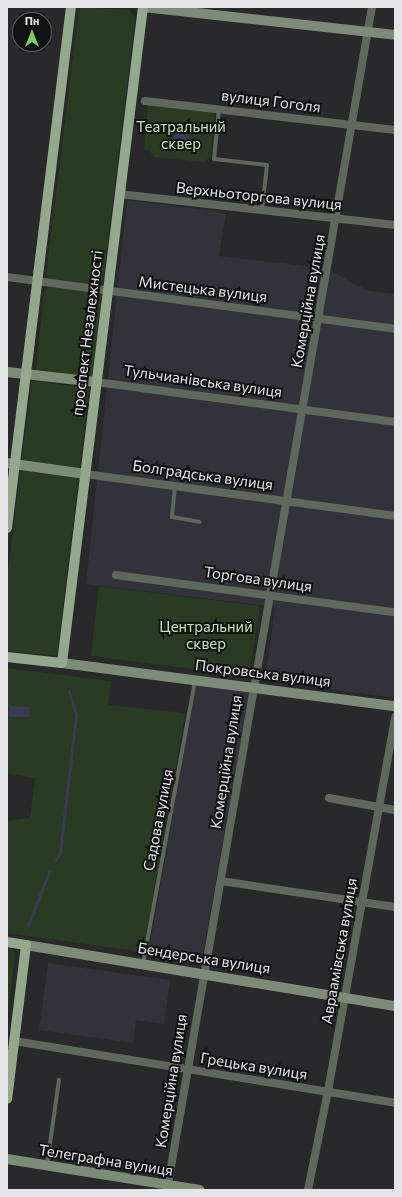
<!DOCTYPE html>
<html>
<head>
<meta charset="utf-8">
<style>
  body { margin:0 }
  #map { position:relative; width:402px; height:1197px; overflow:hidden; background:#29282b; font-family:Commissioner,sans-serif }
  div>[style] { position:absolute }
  [style*='--x'] { left:calc(var(--x)*1px); top:calc(var(--y)*1px); width:calc(var(--w)*1px); rotate:calc(var(--a)*1deg) }
  .built>* { inset:0; background:#33313a }
  .green>* { inset:0; background:#293c23 }
  .water>* { inset:0; background:#3d3856 }
  .round { border-radius:50% }
  .stream>* { height:2.5px; margin:-1.25px; padding:0 1.25px; transform-origin:1.25px; border-radius:1.25px; background:#3d3856 }
  .lane>* { height:4px; margin:-2px; padding:0 2px; transform-origin:2px; border-radius:2px; background:#5f685c }
  .street>* { height:8px; margin:-4px; padding:0 4px; transform-origin:4px; border-radius:4px; background:#5f685c }
  .secondary>* { height:10px; margin:-5px; padding:0 5px; transform-origin:5px; border-radius:5px; background:#7d8c78 }
  .primary>* { height:10px; margin:-5px; padding:0 5px; transform-origin:5px; border-radius:5px; background:#94a88d }
  span { translate:-50% -50%; white-space:nowrap; text-align:center; line-height:1.15; -webkit-text-stroke:4px #121113; paint-order:stroke }
  .street-label { font-size:15px; color:#e4e3e5 }
  .park-label { font-size:15px; color:#bee6b1 }
  .frame { position:absolute; inset:0; border:8px solid #e4e3e5; pointer-events:none }
  .north { position:absolute; left:12px; top:12px; width:40px; height:40px; box-sizing:border-box; background:#121113; border:1px solid #666567; border-radius:50%; rotate:0deg; font-size:11px; font-weight:700; line-height:16px; text-align:center; color:#e4e3e5 }
  .north::after { content:''; display:block; margin:auto; width:14px; height:18px; background:#78d158; clip-path:polygon(50% 0,100% 100%,50% 72%,0 100%) }
</style>
</head>
<body>
<div id="map">
  <div class="built">
    <div style="clip-path:polygon(127px 200px,226px 213px,219px 256px,324px 268px,369px 291px,395px 294px,395px 698px,265px 680px,275px 607px,86px 584px)"></div>
    <div style="clip-path:polygon(196px 683px,250px 689px,201px 964px,148px 955px)"></div>
    <div style="clip-path:polygon(48px 963px,170px 980px,164px 1024px,136px 1020px,133px 1043px,39px 1030px)"></div>
  </div>
  <div class="green">
    <div style="clip-path:polygon(79px 7px,129px 10px,135px 18px,103px 281px,98px 285px,49px 278px,46px 274px)"></div>
    <div style="clip-path:polygon(148px 105px,215px 113px,210px 157px,204px 162px,154px 157px,149px 150px,144px 150px)"></div>
    <div style="clip-path:polygon(50px 286px,101px 293px,103px 299px,95px 372px,92px 377px,36px 371px,44px 293px)"></div>
    <div style="clip-path:polygon(32px 381px,89px 388px,57px 656px,7px 651px,7px 580px)"></div>
    <div style="clip-path:polygon(99px 586px,260px 606px,249px 676px,91px 656px)"></div>
    <div style="clip-path:polygon(7px 668px,111px 681px,108px 705px,185px 713px,143px 952px,7px 933px,7px 821px,30px 818px,35px 778px,7px 773px)"></div>
    <div style="clip-path:polygon(7px 949px,13px 950px,15px 954px,7px 1021px)"></div>
  </div>
  <div class="water">
    <div class="round" style="left:172px;top:132px;width:18px;height:18px"></div>
    <div style="clip-path:polygon(11px 706px,29px 707px,30px 717px,10px 717px,8px 714px)"></div>
  </div>
  <div class="stream">
    <div style="--x:56;--y:860;--w:9;--a:-63"></div>
    <div style="--x:60;--y:852;--w:138;--a:-83.3"></div>
    <div style="--x:76;--y:715;--w:24;--a:-107"></div>
    <div style="--x:28;--y:926;--w:58;--a:-68.7"></div>
  </div>
  <div class="lane">
    <div style="--x:219;--y:109;--w:50;--a:95.7"></div>
    <div style="--x:214;--y:159;--w:53;--a:6.5"></div>
    <div style="--x:267;--y:165;--w:45;--a:96.3"></div>
    <div style="--x:175;--y:487;--w:30;--a:96"></div>
    <div style="--x:172;--y:517;--w:28;--a:10"></div>
    <div style="--x:143;--y:964;--w:289;--a:-79.6"></div>
    <div style="--x:47;--y:1165;--w:86;--a:-82"></div>
  </div>
  <div class="street">
    <div style="--x:145;--y:101;--w:252;--a:6.6"></div>
    <div style="--x:119;--y:194;--w:278;--a:6.4"></div>
    <div style="--x:7;--y:277;--w:391;--a:7.6"></div>
    <div style="--x:96;--y:382;--w:302;--a:7.6"></div>
    <div style="--x:85;--y:474;--w:313;--a:7.7"></div>
    <div style="--x:116;--y:575;--w:281;--a:7.6"></div>
    <div style="--x:329;--y:798;--w:67;--a:10.3"></div>
    <div style="--x:221;--y:881;--w:176;--a:8.5"></div>
    <div style="--x:14;--y:1041;--w:386;--a:9.2"></div>
    <div style="--x:167;--y:1190;--w:1201;--a:-80.17"></div>
    <div style="--x:308;--y:1190;--w:101;--a:-78.6"></div>
    <div style="--x:328;--y:1091;--w:380;--a:-79.8"></div>
  </div>
  <div class="secondary">
    <div style="--x:143;--y:7;--w:254;--a:6.3"></div>
    <div style="--x:7;--y:372;--w:90;--a:6.4"></div>
    <div style="--x:7;--y:463;--w:79;--a:8"></div>
    <div style="--x:62;--y:663;--w:336;--a:7.4"></div>
    <div style="--x:26;--y:945;--w:374;--a:9.4"></div>
    <div style="--x:7;--y:1159;--w:195;--a:9.1"></div>
  </div>
  <div class="primary">
    <div style="--x:7;--y:528;--w:525;--a:-83"></div>
    <div style="--x:7;--y:657;--w:55;--a:6.2"></div>
    <div style="--x:62;--y:663;--w:661;--a:-82.96"></div>
    <div style="--x:7;--y:942;--w:19;--a:9"></div>
    <div style="--x:26;--y:945;--w:155;--a:97"></div>
  </div>
  <div class="street-label">
    <span style="left:271px;top:101px;rotate:7deg">вулиця Гоголя</span>
    <span style="left:259px;top:196px;rotate:6deg">Верхньоторгова вулиця</span>
    <span style="left:203px;top:289px;rotate:7deg">Мистецька вулиця</span>
    <span style="left:308px;top:301px;rotate:-80deg">Комерційна вулиця</span>
    <span style="left:87px;top:333px;rotate:-83deg">проспект Незалежності</span>
    <span style="left:203px;top:381px;rotate:8deg">Тульчианівська вулиця</span>
    <span style="left:203px;top:475px;rotate:8deg">Болградська вулиця</span>
    <span style="left:258px;top:579px;rotate:8deg">Торгова вулиця</span>
    <span style="left:263px;top:673px;rotate:7deg">Покровська вулиця</span>
    <span style="left:226px;top:762px;rotate:-81deg">Комерційна вулиця</span>
    <span style="left:158px;top:820px;rotate:-79deg">Садова вулиця</span>
    <span style="left:339px;top:951px;rotate:-80deg">Авраамівська вулиця</span>
    <span style="left:204px;top:958px;rotate:9deg">Бендерська вулиця</span>
    <span style="left:254px;top:1066px;rotate:9deg">Грецька вулиця</span>
    <span style="left:171px;top:1081px;rotate:-81deg">Комерційна вулиця</span>
    <span style="left:106px;top:1160px;rotate:9deg">Телеграфна вулиця</span>
  </div>
  <div class="park-label">
    <span style="left:181px;top:135px">Театральний<br>сквер</span>
    <span style="left:206px;top:635px">Центральний<br>сквер</span>
  </div>
  <div class="frame"></div>
  <div class="north">Пн</div>
</div>
</body>
</html>
